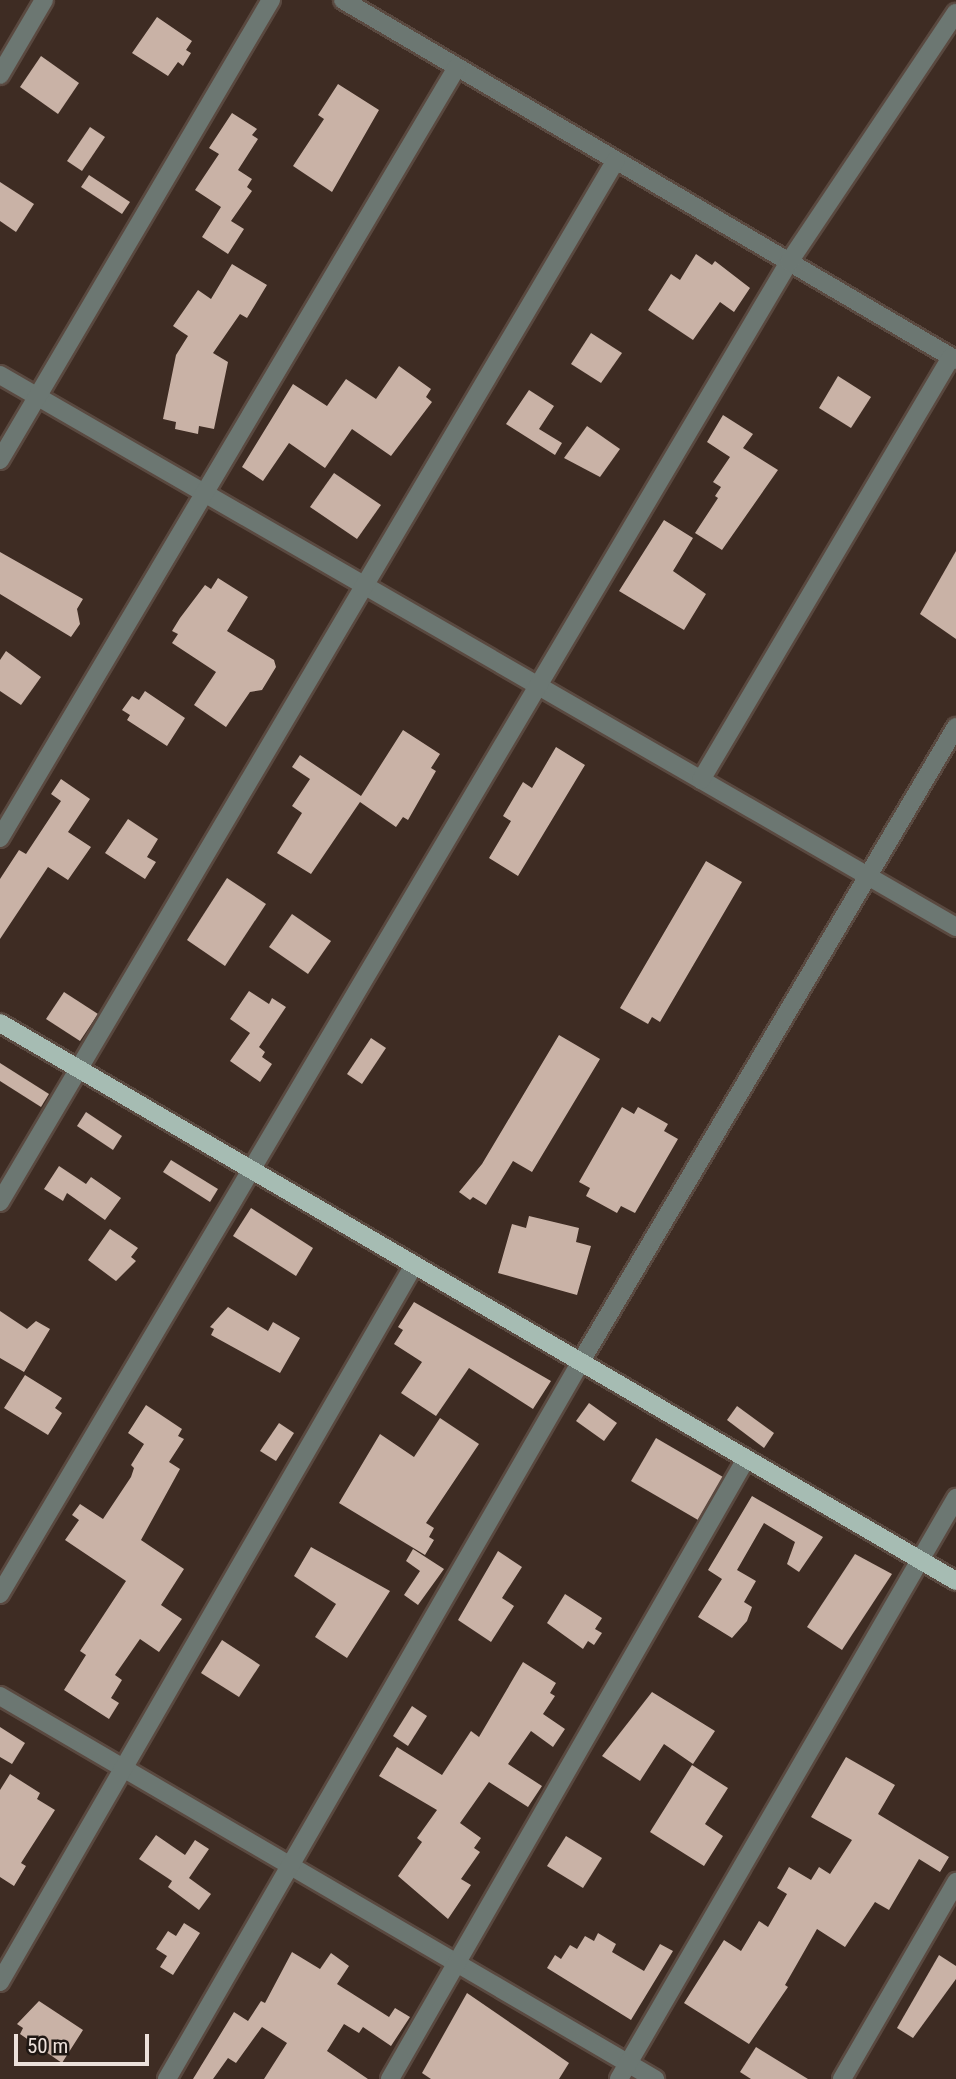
<!DOCTYPE html>
<html>
<head>
<meta charset="utf-8">
<style>
  body { margin:0 }
  #map { position:relative; width:956px; height:2079px; overflow:hidden; background:#3e2c23; font-family:"Roboto Condensed",sans-serif }
  div>[style] { position:absolute }
  [style*='--x'] { left:calc(var(--x)*1px); top:calc(var(--y)*1px); width:calc(var(--w)*1px); rotate:calc(var(--a)*1deg) }
  .building>* { inset:0; background:#c9b2a6 }
  .roads { filter:drop-shadow(2px 0 #5a4940) drop-shadow(-2px 0 #5a4940) drop-shadow(0 2px #5a4940) drop-shadow(0 -2px #5a4940) }
  .minor>* { height:18px; margin:-9px; padding:0 9px; transform-origin:9px; border-radius:9px; background:#6c7772 }
  .major>* { height:18px; margin:-9px; padding:0 9px; transform-origin:9px; border-radius:9px; background:#a6bcb3 }
  span { translate:-50% -50%; white-space:nowrap; text-align:center; line-height:1.15; -webkit-text-stroke:7px #1f1713; paint-order:stroke }
  .scale { position:absolute; left:14px; top:2034px; width:135px; height:32px; box-sizing:border-box; border:4px solid #ede1db; border-top:0; padding-left:9px; font-size:21px; line-height:24px; white-space:nowrap; color:#ede1db; -webkit-text-stroke:5px #1f1713; paint-order:stroke }
</style>
</head>
<body>
<div id="map">
  <div class="building">
    <div style="clip-path:polygon(157px 17px,192px 41px,186px 50px,191px 53px,183px 66px,178px 62px,168px 76px,132px 53px)"></div>
    <div style="clip-path:polygon(41px 56px,79px 83px,58px 114px,20px 87px)"></div>
    <div style="clip-path:polygon(338px 84px,379px 110px,332px 192px,293px 166px,324px 119px,318px 115px)"></div>
    <div style="clip-path:polygon(232px 113px,257px 129px,252px 135px,258px 139px,238px 170px,252px 179px,247px 187px,252px 191px,231px 221px,244px 229px,228px 254px,202px 237px,221px 207px,195px 190px,219px 154px,209px 148px)"></div>
    <div style="clip-path:polygon(90px 127px,105px 137px,82px 171px,67px 161px)"></div>
    <div style="clip-path:polygon(89px 175px,130px 202px,122px 214px,81px 187px)"></div>
    <div style="clip-path:polygon(0 182px,34px 204px,16px 232px,0 221px)"></div>
    <div style="clip-path:polygon(696px 254px,712px 265px,715px 261px,750px 288px,734px 312px,720px 302px,693px 340px,648px 310px,671px 274px,680px 280px)"></div>
    <div style="clip-path:polygon(232px 264px,267px 285px,247px 318px,240px 314px,213px 353px,228px 362px,214px 429px,199px 426px,198px 434px,175px 429px,176px 422px,163px 419px,176px 355px,188px 336px,173px 326px,198px 290px,211px 299px)"></div>
    <div style="clip-path:polygon(591px 333px,622px 353px,601px 383px,571px 364px)"></div>
    <div style="clip-path:polygon(399px 366px,431px 389px,426px 397px,432px 402px,391px 456px,352px 429px,325px 468px,289px 443px,263px 481px,242px 467px,293px 384px,327px 406px,346px 379px,376px 399px)"></div>
    <div style="clip-path:polygon(838px 376px,871px 397px,851px 428px,819px 408px)"></div>
    <div style="clip-path:polygon(529px 390px,554px 406px,539px 429px,562px 443px,555px 455px,506px 424px)"></div>
    <div style="clip-path:polygon(723px 415px,753px 434px,743px 448px,778px 470px,722px 550px,695px 533px,718px 498px,715px 496px,721px 487px,713px 482px,730px 457px,707px 442px)"></div>
    <div style="clip-path:polygon(587px 426px,620px 449px,600px 477px,564px 458px)"></div>
    <div style="clip-path:polygon(334px 473px,381px 505px,357px 539px,310px 507px)"></div>
    <div style="clip-path:polygon(664px 520px,693px 538px,673px 571px,706px 594px,684px 630px,619px 591px)"></div>
    <div style="clip-path:polygon(956px 551px,956px 639px,920px 614px)"></div>
    <div style="clip-path:polygon(0 552px,83px 599px,77px 609px,80px 624px,71px 637px,0 594px)"></div>
    <div style="clip-path:polygon(218px 578px,248px 597px,227px 631px,274px 660px,276px 667px,262px 690px,250px 692px,226px 727px,194px 705px,216px 672px,172px 643px,178px 634px,172px 631px,180px 618px,205px 585px,211px 589px)"></div>
    <div style="clip-path:polygon(6px 651px,41px 677px,21px 705px,0 691px,0 660px)"></div>
    <div style="clip-path:polygon(145px 691px,185px 718px,167px 746px,127px 720px,130px 715px,122px 710px,132px 696px,139px 700px)"></div>
    <div style="clip-path:polygon(403px 730px,440px 754px,431px 768px,436px 771px,408px 820px,403px 817px,396px 827px,360px 802px,311px 874px,277px 853px,302px 813px,292px 806px,310px 779px,292px 767px,300px 755px,361px 796px)"></div>
    <div style="clip-path:polygon(556px 747px,585px 765px,518px 876px,489px 858px,511px 821px,503px 816px,523px 782px,532px 788px)"></div>
    <div style="clip-path:polygon(61px 779px,90px 799px,68px 832px,91px 847px,68px 880px,48px 867px,0 939px,0 879px,19px 850px,26px 854px,61px 801px,51px 794px)"></div>
    <div style="clip-path:polygon(128px 819px,158px 839px,147px 857px,156px 862px,145px 879px,105px 853px)"></div>
    <div style="clip-path:polygon(706px 861px,742px 882px,660px 1022px,652px 1017px,648px 1024px,620px 1008px)"></div>
    <div style="clip-path:polygon(227px 878px,266px 904px,225px 966px,187px 940px)"></div>
    <div style="clip-path:polygon(292px 914px,331px 941px,308px 974px,269px 947px)"></div>
    <div style="clip-path:polygon(249px 991px,269px 1004px,272px 998px,286px 1007px,259px 1047px,265px 1052px,262px 1057px,272px 1064px,260px 1082px,230px 1061px,250px 1033px,230px 1019px)"></div>
    <div style="clip-path:polygon(64px 992px,98px 1014px,80px 1041px,46px 1019px)"></div>
    <div style="clip-path:polygon(559px 1035px,600px 1059px,532px 1172px,513px 1161px,486px 1205px,473px 1197px,470px 1200px,459px 1192px,482px 1164px)"></div>
    <div style="clip-path:polygon(371px 1038px,386px 1048px,362px 1084px,347px 1074px)"></div>
    <div style="clip-path:polygon(0 1063px,49px 1094px,41px 1107px,0 1081px)"></div>
    <div style="clip-path:polygon(622px 1107px,634px 1114px,638px 1107px,668px 1124px,664px 1131px,678px 1139px,635px 1213px,621px 1206px,617px 1213px,586px 1196px,590px 1188px,579px 1182px)"></div>
    <div style="clip-path:polygon(86px 1112px,122px 1136px,113px 1150px,77px 1126px)"></div>
    <div style="clip-path:polygon(171px 1160px,218px 1189px,210px 1202px,163px 1172px)"></div>
    <div style="clip-path:polygon(59px 1166px,86px 1184px,91px 1177px,121px 1198px,105px 1220px,67px 1193px,63px 1201px,44px 1189px)"></div>
    <div style="clip-path:polygon(251px 1208px,313px 1248px,296px 1276px,233px 1236px)"></div>
    <div style="clip-path:polygon(529px 1216px,579px 1228px,576px 1242px,591px 1246px,577px 1295px,498px 1273px,512px 1224px,526px 1228px)"></div>
    <div style="clip-path:polygon(110px 1229px,138px 1248px,131px 1257px,136px 1261px,116px 1281px,88px 1260px)"></div>
    <div style="clip-path:polygon(414px 1302px,551px 1381px,533px 1409px,469px 1368px,436px 1416px,401px 1393px,422px 1362px,394px 1344px,403px 1330px,398px 1327px)"></div>
    <div style="clip-path:polygon(228px 1307px,268px 1331px,273px 1322px,300px 1338px,280px 1373px,211px 1335px,214px 1329px,210px 1327px)"></div>
    <div style="clip-path:polygon(0 1311px,27px 1329px,36px 1321px,50px 1329px,24px 1372px,0 1358px)"></div>
    <div style="clip-path:polygon(25px 1375px,62px 1398px,55px 1408px,62px 1413px,48px 1435px,4px 1408px)"></div>
    <div style="clip-path:polygon(589px 1403px,617px 1423px,604px 1441px,576px 1421px)"></div>
    <div style="clip-path:polygon(146px 1405px,182px 1429px,178px 1436px,184px 1439px,169px 1462px,180px 1469px,141px 1540px,184px 1569px,161px 1605px,182px 1619px,159px 1652px,140px 1639px,115px 1675px,122px 1680px,111px 1698px,119px 1703px,109px 1719px,64px 1690px,86px 1655px,80px 1651px,126px 1581px,65px 1540px,79px 1520px,72px 1515px,80px 1504px,103px 1519px,131px 1477px,134px 1468px,131px 1465px,144px 1444px,128px 1433px)"></div>
    <div style="clip-path:polygon(737px 1406px,774px 1433px,764px 1448px,727px 1420px)"></div>
    <div style="clip-path:polygon(440px 1418px,479px 1444px,426px 1523px,434px 1528px,429px 1537px,434px 1540px,425px 1555px,339px 1503px,380px 1434px,414px 1457px)"></div>
    <div style="clip-path:polygon(279px 1423px,294px 1433px,276px 1461px,260px 1451px)"></div>
    <div style="clip-path:polygon(656px 1438px,723px 1477px,698px 1520px,631px 1481px)"></div>
    <div style="clip-path:polygon(752px 1496px,823px 1537px,799px 1572px,787px 1564px,795px 1542px,764px 1523px,737px 1570px,756px 1581px,744px 1602px,752px 1607px,747px 1621px,732px 1638px,698px 1617px,722px 1579px,708px 1570px)"></div>
    <div style="clip-path:polygon(311px 1547px,390px 1591px,347px 1658px,315px 1637px,336px 1604px,294px 1576px)"></div>
    <div style="clip-path:polygon(413px 1549px,444px 1569px,418px 1605px,404px 1595px,420px 1571px,406px 1561px)"></div>
    <div style="clip-path:polygon(498px 1551px,522px 1567px,502px 1598px,514px 1606px,491px 1642px,458px 1620px)"></div>
    <div style="clip-path:polygon(855px 1554px,892px 1574px,842px 1650px,807px 1627px)"></div>
    <div style="clip-path:polygon(565px 1594px,602px 1618px,595px 1629px,602px 1633px,594px 1645px,588px 1641px,583px 1649px,547px 1623px)"></div>
    <div style="clip-path:polygon(222px 1640px,260px 1665px,239px 1697px,201px 1673px)"></div>
    <div style="clip-path:polygon(523px 1662px,556px 1683px,550px 1693px,555px 1696px,543px 1714px,565px 1729px,553px 1747px,531px 1731px,508px 1764px,542px 1786px,528px 1807px,489px 1782px,460px 1823px,481px 1838px,474px 1848px,480px 1852px,461px 1879px,471px 1885px,448px 1919px,398px 1876px,422px 1842px,417px 1838px,437px 1810px,379px 1776px,397px 1747px,442px 1775px,471px 1731px,479px 1737px)"></div>
    <div style="clip-path:polygon(652px 1692px,715px 1731px,693px 1764px,664px 1744px,640px 1781px,602px 1756px)"></div>
    <div style="clip-path:polygon(412px 1706px,427px 1716px,408px 1746px,393px 1736px)"></div>
    <div style="clip-path:polygon(0 1727px,25px 1743px,12px 1764px,0 1757px)"></div>
    <div style="clip-path:polygon(846px 1757px,895px 1785px,878px 1814px,949px 1857px,940px 1872px,919px 1859px,889px 1910px,875px 1902px,845px 1947px,817px 1929px,785px 1985px,788px 1987px,749px 2044px,684px 2003px,724px 1940px,741px 1951px,759px 1921px,768px 1927px,787px 1894px,777px 1888px,789px 1867px,811px 1880px,819px 1867px,830px 1874px,852px 1840px,811px 1817px)"></div>
    <div style="clip-path:polygon(692px 1765px,728px 1788px,705px 1824px,723px 1836px,704px 1866px,650px 1832px)"></div>
    <div style="clip-path:polygon(10px 1774px,40px 1793px,37px 1799px,55px 1810px,21px 1863px,26px 1866px,14px 1886px,0 1877px,0 1790px)"></div>
    <div style="clip-path:polygon(156px 1835px,185px 1855px,195px 1840px,209px 1849px,189px 1878px,211px 1894px,199px 1910px,168px 1887px,172px 1881px,139px 1859px)"></div>
    <div style="clip-path:polygon(566px 1836px,602px 1858px,583px 1888px,547px 1866px)"></div>
    <div style="clip-path:polygon(184px 1923px,200px 1933px,173px 1975px,160px 1967px,167px 1956px,156px 1949px,168px 1931px,176px 1936px)"></div>
    <div style="clip-path:polygon(598px 1933px,616px 1944px,612px 1952px,644px 1971px,660px 1944px,673px 1951px,631px 2020px,547px 1968px,555px 1955px,561px 1959px,570px 1945px,577px 1949px,585px 1936px,594px 1941px)"></div>
    <div style="clip-path:polygon(292px 1952px,320px 1969px,331px 1953px,349px 1966px,337px 1984px,389px 2017px,395px 2008px,410px 2017px,391px 2046px,363px 2027px,359px 2033px,344px 2024px,327px 2051px,368px 2079px,264px 2079px,287px 2043px,262px 2027px,236px 2063px,228px 2058px,213px 2079px,193px 2079px,234px 2012px,248px 2021px,261px 2001px,265px 2003px)"></div>
    <div style="clip-path:polygon(939px 1955px,956px 1966px,956px 1979px,913px 2038px,897px 2028px)"></div>
    <div style="clip-path:polygon(467px 1993px,569px 2063px,559px 2079px,431px 2079px,422px 2073px)"></div>
    <div style="clip-path:polygon(39px 2001px,83px 2030px,62px 2063px,20px 2034px,23px 2028px,17px 2024px)"></div>
    <div style="clip-path:polygon(756px 2047px,808px 2079px,751px 2079px,740px 2072px)"></div>
  </div>
  <div class="roads">
    <div class="minor">
      <div style="--x:343;--y:0;--w:711;--a:30.42"></div>
      <div style="--x:0;--y:75;--w:87;--a:-59.6"></div>
      <div style="--x:0;--y:375;--w:1104;--a:30"></div>
      <div style="--x:0;--y:460;--w:534;--a:-59.5"></div>
      <div style="--x:701;--y:780;--w:491;--a:-59.4"></div>
      <div style="--x:0;--y:838;--w:896;--a:-59.34"></div>
      <div style="--x:0;--y:1202;--w:1210;--a:-59.41"></div>
      <div style="--x:0;--y:1594;--w:1548;--a:-59.36"></div>
      <div style="--x:789;--y:262;--w:300;--a:-56.2"></div>
      <div style="--x:0;--y:1696;--w:759;--a:30.32"></div>
      <div style="--x:0;--y:1982;--w:828;--a:-60"></div>
      <div style="--x:167;--y:2079;--w:827;--a:-60.02"></div>
      <div style="--x:580;--y:1363;--w:739;--a:-59.41"></div>
      <div style="--x:390;--y:2079;--w:715;--a:-60.14"></div>
      <div style="--x:619;--y:2079;--w:672;--a:-59.88"></div>
      <div style="--x:842;--y:2079;--w:228;--a:-59.9"></div>
    </div>
    <div class="major">
      <div style="--x:0;--y:1023;--w:1107;--a:30.27"></div>
    </div>
  </div>
  <div class="scale">50 m</div>
</div>
</body>
</html>
